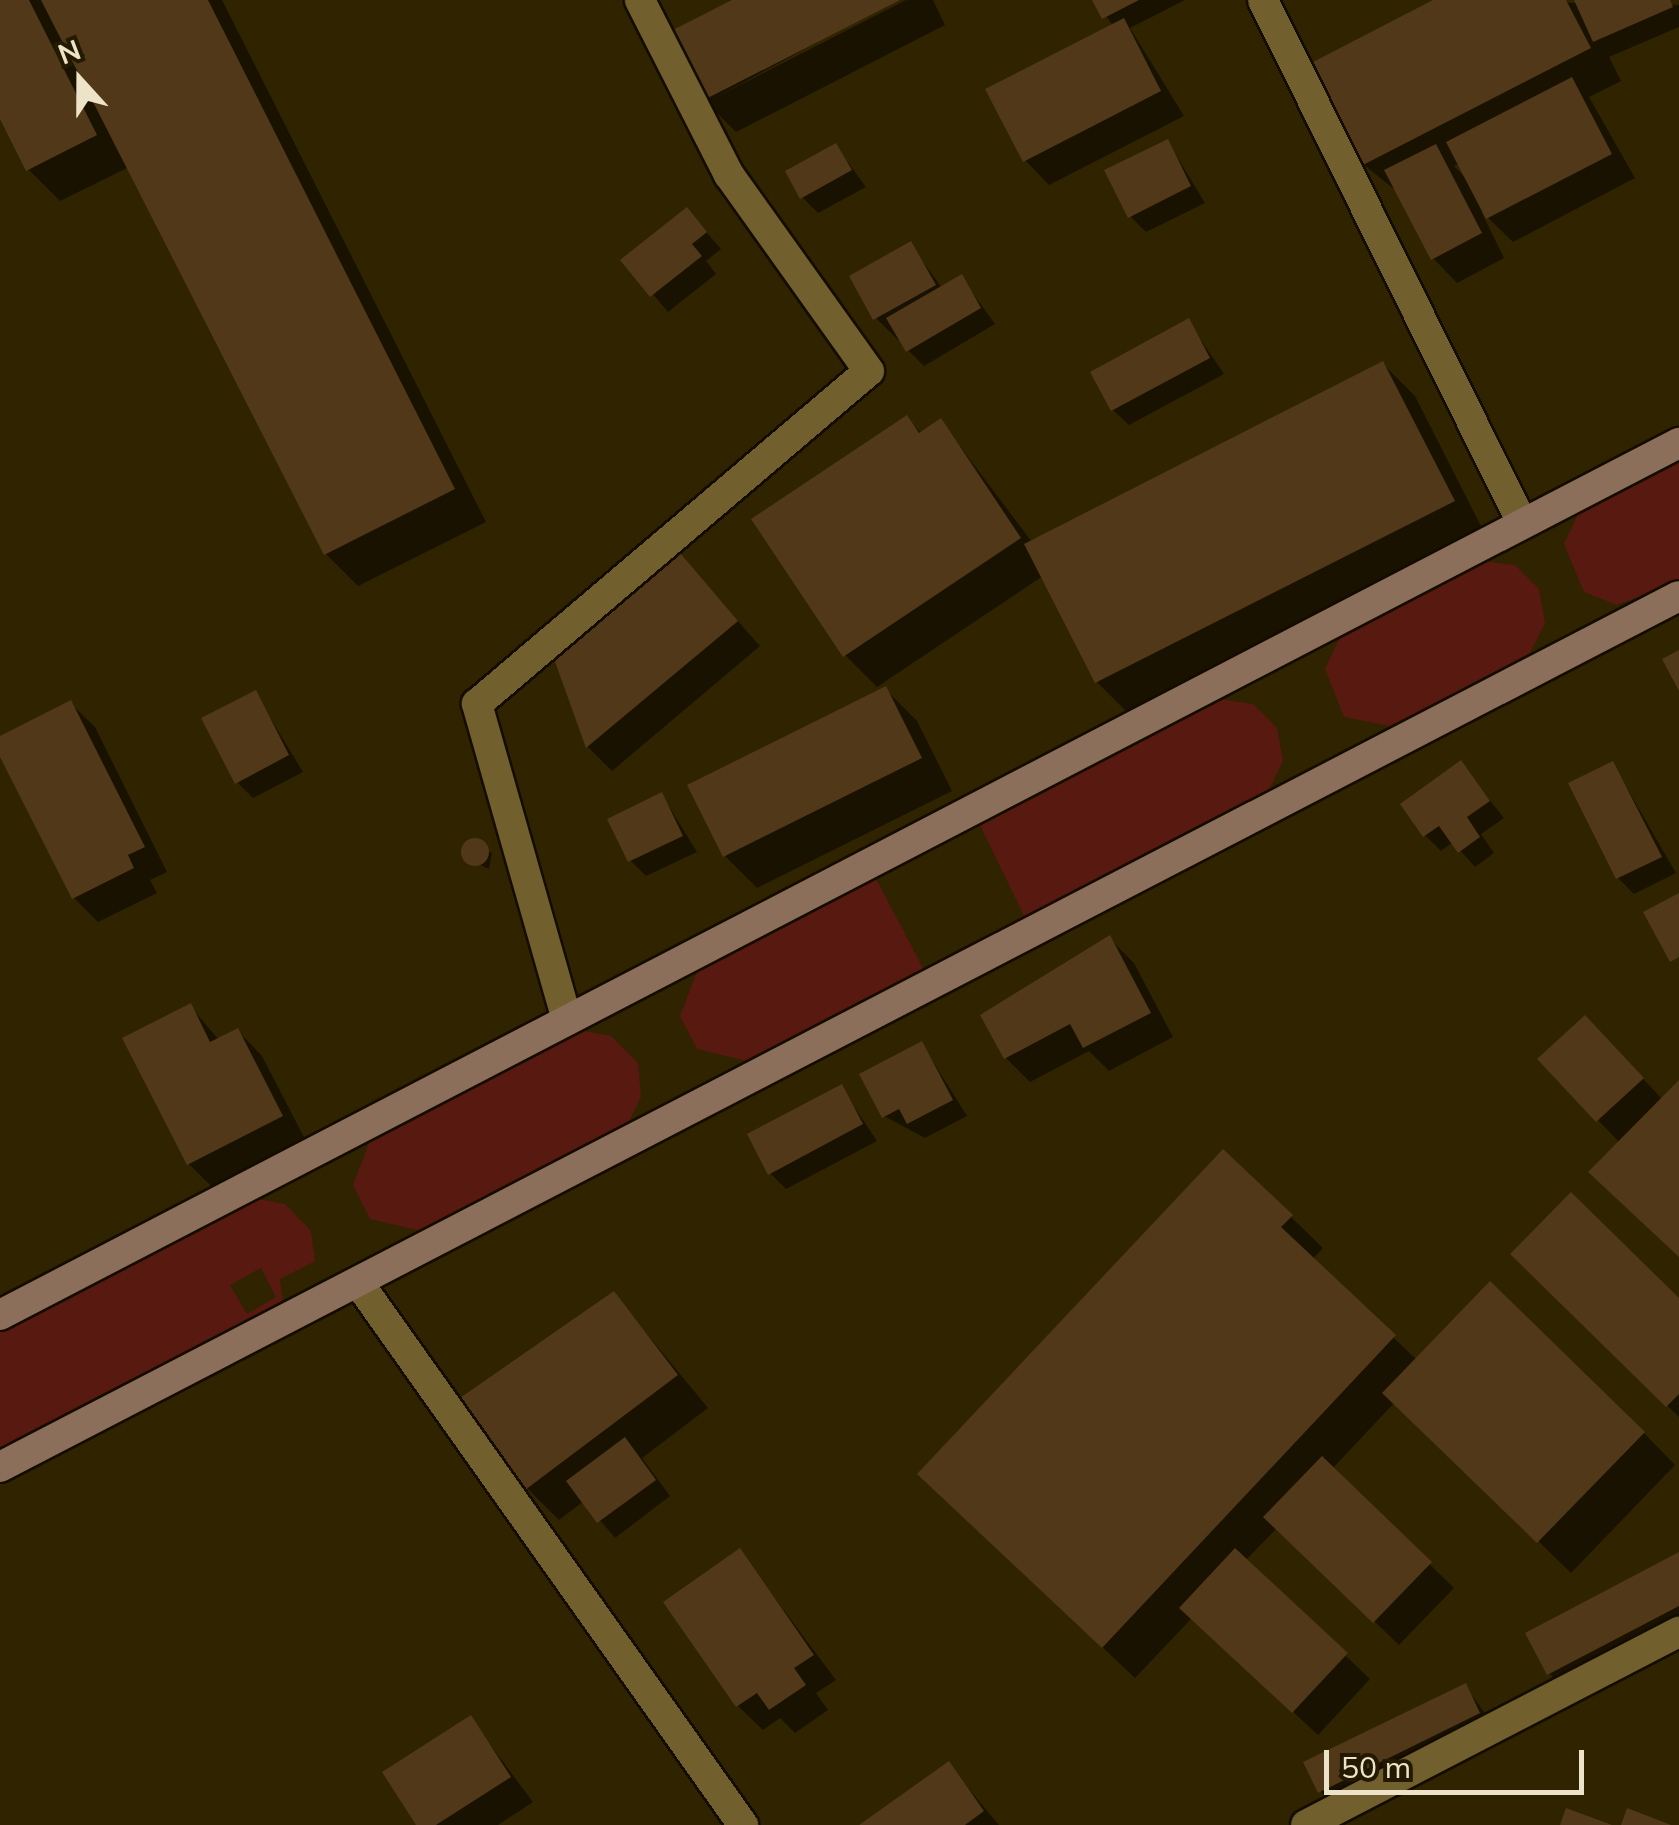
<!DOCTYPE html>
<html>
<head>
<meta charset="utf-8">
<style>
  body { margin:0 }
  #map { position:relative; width:1679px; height:1825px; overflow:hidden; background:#2f2300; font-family:Mulish,sans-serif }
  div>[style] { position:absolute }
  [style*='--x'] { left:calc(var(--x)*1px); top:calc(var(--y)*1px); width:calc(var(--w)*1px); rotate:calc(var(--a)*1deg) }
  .green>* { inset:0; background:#581910 }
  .shadow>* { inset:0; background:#0007 }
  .building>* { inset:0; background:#513819 }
  .round { border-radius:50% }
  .roads { filter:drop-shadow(2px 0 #150c00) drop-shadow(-2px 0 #150c00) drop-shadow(0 2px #150c00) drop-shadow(0 -2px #150c00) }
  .street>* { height:30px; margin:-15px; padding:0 15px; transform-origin:15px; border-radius:15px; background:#71602e }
  .secondary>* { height:30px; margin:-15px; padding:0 15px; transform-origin:15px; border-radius:15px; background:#8b6f5a }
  span { translate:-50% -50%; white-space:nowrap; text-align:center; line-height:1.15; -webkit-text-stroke:8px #231a01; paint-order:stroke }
  .north { position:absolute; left:30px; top:30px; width:100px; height:100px; -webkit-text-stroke:8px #231a01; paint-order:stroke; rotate:339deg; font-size:28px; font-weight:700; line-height:40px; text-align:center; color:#ede3c9 }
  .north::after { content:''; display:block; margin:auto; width:35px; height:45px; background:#ede3c9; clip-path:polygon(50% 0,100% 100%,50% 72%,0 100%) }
  .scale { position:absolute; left:1324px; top:1750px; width:260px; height:45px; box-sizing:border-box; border:5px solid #ede3c9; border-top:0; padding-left:12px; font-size:30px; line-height:35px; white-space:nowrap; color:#ede3c9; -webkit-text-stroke:8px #231a01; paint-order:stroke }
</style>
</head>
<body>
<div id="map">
  <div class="green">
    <div style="clip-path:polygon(1679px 457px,1679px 581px,1617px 605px,1584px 592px,1564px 544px,1579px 512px)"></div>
    <div style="clip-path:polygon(1482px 561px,1515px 565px,1539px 589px,1545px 623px,1530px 653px,1395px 727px,1344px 717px,1325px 669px,1340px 637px)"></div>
    <div style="clip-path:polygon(1219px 699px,1253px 704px,1277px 728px,1283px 761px,1268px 792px,1026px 920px,979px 823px)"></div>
    <div style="clip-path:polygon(873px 873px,925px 972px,751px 1062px,697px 1049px,680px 1016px,700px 964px)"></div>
    <div style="clip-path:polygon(578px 1030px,611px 1036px,638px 1063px,641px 1097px,628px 1124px,425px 1232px,370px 1219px,353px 1185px,373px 1133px)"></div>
    <div style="clip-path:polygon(evenodd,252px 1198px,285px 1204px,311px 1231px,315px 1261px,280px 1279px,283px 1305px,0 1448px,0 1327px,252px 1198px,261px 1268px,276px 1297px,247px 1314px,230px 1285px,261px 1268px)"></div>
  </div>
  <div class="shadow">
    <div style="clip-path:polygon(0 0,222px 0,486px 522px,358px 586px,326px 554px,129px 167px,60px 201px,28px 169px,0 113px)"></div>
    <div style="clip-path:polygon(737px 0,895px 0,713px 99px,906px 0,933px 0,945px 25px,736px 132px,704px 100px)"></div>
    <div style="clip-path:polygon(1095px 0,1185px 0,1130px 28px,1184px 116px,1049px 185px,1025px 160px,1113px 26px)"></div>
    <div style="clip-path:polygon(evenodd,1439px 0,1679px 5px,1679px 27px,1609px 57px,1621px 81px,1589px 97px,1635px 178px,1513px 242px,1481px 211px,1504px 258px,1457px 283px,1433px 258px,1400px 194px,1363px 164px,1439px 0,1460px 163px,1467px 179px,1454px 166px,1460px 163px)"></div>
    <div style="clip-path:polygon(1168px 142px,1205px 203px,1146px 232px,1130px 216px)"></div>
    <div style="clip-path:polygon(836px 146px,866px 187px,818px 213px,802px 197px)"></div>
    <div style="clip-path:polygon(687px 210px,721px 249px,706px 261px,716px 274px,668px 312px,624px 260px)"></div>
    <div style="clip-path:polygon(910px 244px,942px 288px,961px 277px,995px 324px,924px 366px,876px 318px)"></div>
    <div style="clip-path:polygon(1188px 321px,1224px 374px,1129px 425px,1113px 410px)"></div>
    <div style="clip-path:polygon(1383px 364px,1415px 396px,1485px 534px,1129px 714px,1097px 682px,1043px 576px,877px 687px,845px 655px,907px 418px,922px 434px,941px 421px,1032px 542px)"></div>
    <div style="clip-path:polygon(681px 557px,760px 646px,612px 771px,588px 747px,557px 660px)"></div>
    <div style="clip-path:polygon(885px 689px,917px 721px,952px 791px,757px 888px,725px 856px)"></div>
    <div style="clip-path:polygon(255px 693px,303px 772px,253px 798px,237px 782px)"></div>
    <div style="clip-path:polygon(70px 703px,95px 727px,167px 872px,150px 880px,157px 893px,98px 922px,74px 898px,0 752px,0 738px)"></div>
    <div style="clip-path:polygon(1460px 763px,1504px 818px,1481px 834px,1494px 853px,1475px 867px,1453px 842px,1441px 851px,1425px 835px)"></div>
    <div style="clip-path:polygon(1613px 764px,1676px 873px,1634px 894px,1618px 878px)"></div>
    <div style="clip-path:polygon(662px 795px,697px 852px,646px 876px,630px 860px)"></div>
    <div style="clip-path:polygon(471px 842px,492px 853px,489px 869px,466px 858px)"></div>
    <div style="clip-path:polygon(1110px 939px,1134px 963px,1173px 1037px,1109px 1071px,1089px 1051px,1030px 1082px,1006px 1058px)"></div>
    <div style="clip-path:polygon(190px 1006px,219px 1040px,238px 1031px,262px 1056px,306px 1141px,213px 1188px,189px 1164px)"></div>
    <div style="clip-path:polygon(1609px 1042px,1663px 1100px,1679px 1083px,1679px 1256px,1620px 1143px,1598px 1120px)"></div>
    <div style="clip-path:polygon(922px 1044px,967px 1116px,925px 1138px,884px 1116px)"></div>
    <div style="clip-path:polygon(841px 1087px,877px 1141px,786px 1189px,770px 1173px)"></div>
    <div style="clip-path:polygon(1291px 1217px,1323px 1248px,1312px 1260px,1417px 1360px,1644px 1433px,1675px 1465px,1571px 1573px,1395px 1402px,1332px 1469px,1454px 1588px,1399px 1645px,1277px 1528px,1245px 1561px,1370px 1679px,1318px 1735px,1192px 1618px,1135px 1678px,952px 1506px)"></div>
    <div style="clip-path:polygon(1513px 1254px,1679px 1302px,1679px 1417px)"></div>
    <div style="clip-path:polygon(614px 1294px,708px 1408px,642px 1458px,670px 1496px,615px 1538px,584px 1501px,559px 1520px,527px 1488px)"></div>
    <div style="clip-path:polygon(740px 1552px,836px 1680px,816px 1693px,828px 1710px,795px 1733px,780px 1718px,763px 1730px,738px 1706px,667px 1602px)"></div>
    <div style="clip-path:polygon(1679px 1554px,1679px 1642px,1574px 1698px,1549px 1673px)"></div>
    <div style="clip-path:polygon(1465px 1686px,1503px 1738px,1345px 1815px,1320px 1791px)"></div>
    <div style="clip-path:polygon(470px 1718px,533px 1802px,498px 1825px,419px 1825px)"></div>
    <div style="clip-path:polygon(948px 1764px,999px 1825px,863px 1825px)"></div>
  </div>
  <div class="building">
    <div style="clip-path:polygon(0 0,29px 0,97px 135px,26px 171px,0 119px)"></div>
    <div style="clip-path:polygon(41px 0,208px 0,455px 489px,324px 555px)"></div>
    <div style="clip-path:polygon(732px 0,900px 0,702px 101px,667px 33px)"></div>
    <div style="clip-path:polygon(1092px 0,1139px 0,1102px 19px)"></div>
    <div style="clip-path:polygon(1433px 0,1566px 0,1591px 48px,1361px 166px,1309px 64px)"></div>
    <div style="clip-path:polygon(1574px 0,1670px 0,1673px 7px,1593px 42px)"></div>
    <div style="clip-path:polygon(1124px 18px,1161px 91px,1023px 162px,985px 89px)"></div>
    <div style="clip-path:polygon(1572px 77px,1612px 154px,1486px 219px,1446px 142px)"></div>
    <div style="clip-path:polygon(1168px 139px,1191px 186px,1128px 218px,1104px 170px)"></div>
    <div style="clip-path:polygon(836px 143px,852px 170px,800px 199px,785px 171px)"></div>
    <div style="clip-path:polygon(1436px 144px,1482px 233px,1431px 260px,1384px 170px)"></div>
    <div style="clip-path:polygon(687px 207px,707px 232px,692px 244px,702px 256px,650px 297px,620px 260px)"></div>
    <div style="clip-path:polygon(911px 241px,936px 285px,873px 320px,849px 276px)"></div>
    <div style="clip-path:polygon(962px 274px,981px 308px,906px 352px,886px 318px)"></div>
    <div style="clip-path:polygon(1189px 318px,1210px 358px,1111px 411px,1090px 372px)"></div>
    <div style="clip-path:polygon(1383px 361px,1455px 501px,1095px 683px,1024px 544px)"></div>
    <div style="clip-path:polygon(907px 415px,919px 433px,941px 418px,1021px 538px,843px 657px,751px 519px)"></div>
    <div style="clip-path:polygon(681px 554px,738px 621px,586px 748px,554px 659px)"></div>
    <div style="clip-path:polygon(1679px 650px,1679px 691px,1662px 659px)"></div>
    <div style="clip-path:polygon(886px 686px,922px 758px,723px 857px,687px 785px)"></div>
    <div style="clip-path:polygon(256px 690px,289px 755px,235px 784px,201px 718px)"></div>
    <div style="clip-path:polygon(71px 700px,145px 847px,128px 855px,134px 868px,72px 899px,0 757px,0 736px)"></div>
    <div style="clip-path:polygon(1461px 760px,1490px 801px,1467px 817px,1480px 837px,1458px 853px,1439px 826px,1423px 837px,1400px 804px)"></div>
    <div style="clip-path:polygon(1613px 761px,1662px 857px,1616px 879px,1568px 783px)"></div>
    <div style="clip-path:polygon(662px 792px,683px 836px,628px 862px,607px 819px)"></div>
    <div class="round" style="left:461px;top:838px;width:28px;height:28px"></div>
    <div style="clip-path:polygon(1679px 893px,1679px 957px,1670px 962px,1643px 912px)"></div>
    <div style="clip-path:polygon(1110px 935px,1151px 1013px,1083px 1048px,1070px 1024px,1004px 1059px,980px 1015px)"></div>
    <div style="clip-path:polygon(191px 1003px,210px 1042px,238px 1028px,283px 1116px,187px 1165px,122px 1038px)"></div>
    <div style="clip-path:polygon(1585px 1015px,1644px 1078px,1596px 1122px,1537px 1059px)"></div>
    <div style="clip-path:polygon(922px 1041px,953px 1100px,907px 1124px,899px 1109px,882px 1118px,859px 1074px)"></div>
    <div style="clip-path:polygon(1679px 1080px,1679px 1257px,1588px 1172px)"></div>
    <div style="clip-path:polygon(842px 1084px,863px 1124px,768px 1175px,747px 1134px)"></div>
    <div style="clip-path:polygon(1223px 1149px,1293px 1215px,1281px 1227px,1396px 1335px,1102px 1648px,917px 1474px)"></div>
    <div style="clip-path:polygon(1571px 1192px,1679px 1298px,1679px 1394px,1666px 1407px,1510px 1254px)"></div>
    <div style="clip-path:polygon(1490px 1281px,1645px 1432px,1537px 1543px,1382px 1393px)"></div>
    <div style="clip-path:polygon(614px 1291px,678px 1375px,525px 1490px,457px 1400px)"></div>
    <div style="clip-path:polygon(625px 1437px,656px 1480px,597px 1523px,566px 1481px)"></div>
    <div style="clip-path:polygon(1322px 1456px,1432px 1562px,1373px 1623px,1263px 1517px)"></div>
    <div style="clip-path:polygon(740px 1548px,814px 1655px,794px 1668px,806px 1685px,769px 1710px,757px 1693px,736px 1707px,663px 1602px)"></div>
    <div style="clip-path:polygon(1235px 1548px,1348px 1653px,1292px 1713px,1179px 1608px)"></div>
    <div style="clip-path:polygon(1679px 1552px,1679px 1606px,1547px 1675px,1525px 1633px)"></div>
    <div style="clip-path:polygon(1466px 1683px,1480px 1713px,1318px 1793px,1303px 1762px)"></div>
    <div style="clip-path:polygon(471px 1715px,511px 1777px,436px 1825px,416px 1825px,382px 1772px)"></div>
    <div style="clip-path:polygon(949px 1761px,984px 1811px,965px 1825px,859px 1825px)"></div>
    <div style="clip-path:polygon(1566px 1808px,1612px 1825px,1560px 1825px)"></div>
    <div style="clip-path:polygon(1627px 1808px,1671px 1825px,1621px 1825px)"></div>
  </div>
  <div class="roads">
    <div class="street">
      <div style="--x:1263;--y:0;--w:584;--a:63.65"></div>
      <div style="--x:567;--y:1020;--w:329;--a:-105.9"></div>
      <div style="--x:477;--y:704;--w:514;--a:-40.35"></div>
      <div style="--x:869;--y:371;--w:241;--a:-125.5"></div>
      <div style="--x:729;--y:175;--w:196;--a:-117"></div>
      <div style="--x:358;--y:1282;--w:666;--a:54.66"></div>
      <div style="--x:1306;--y:1825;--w:420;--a:-27.4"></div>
    </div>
    <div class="secondary">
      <div style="--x:0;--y:1315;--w:1892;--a:-27.45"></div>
      <div style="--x:0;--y:1467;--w:1891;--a:-27.42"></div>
    </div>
  </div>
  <div class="north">N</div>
  <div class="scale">50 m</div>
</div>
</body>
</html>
